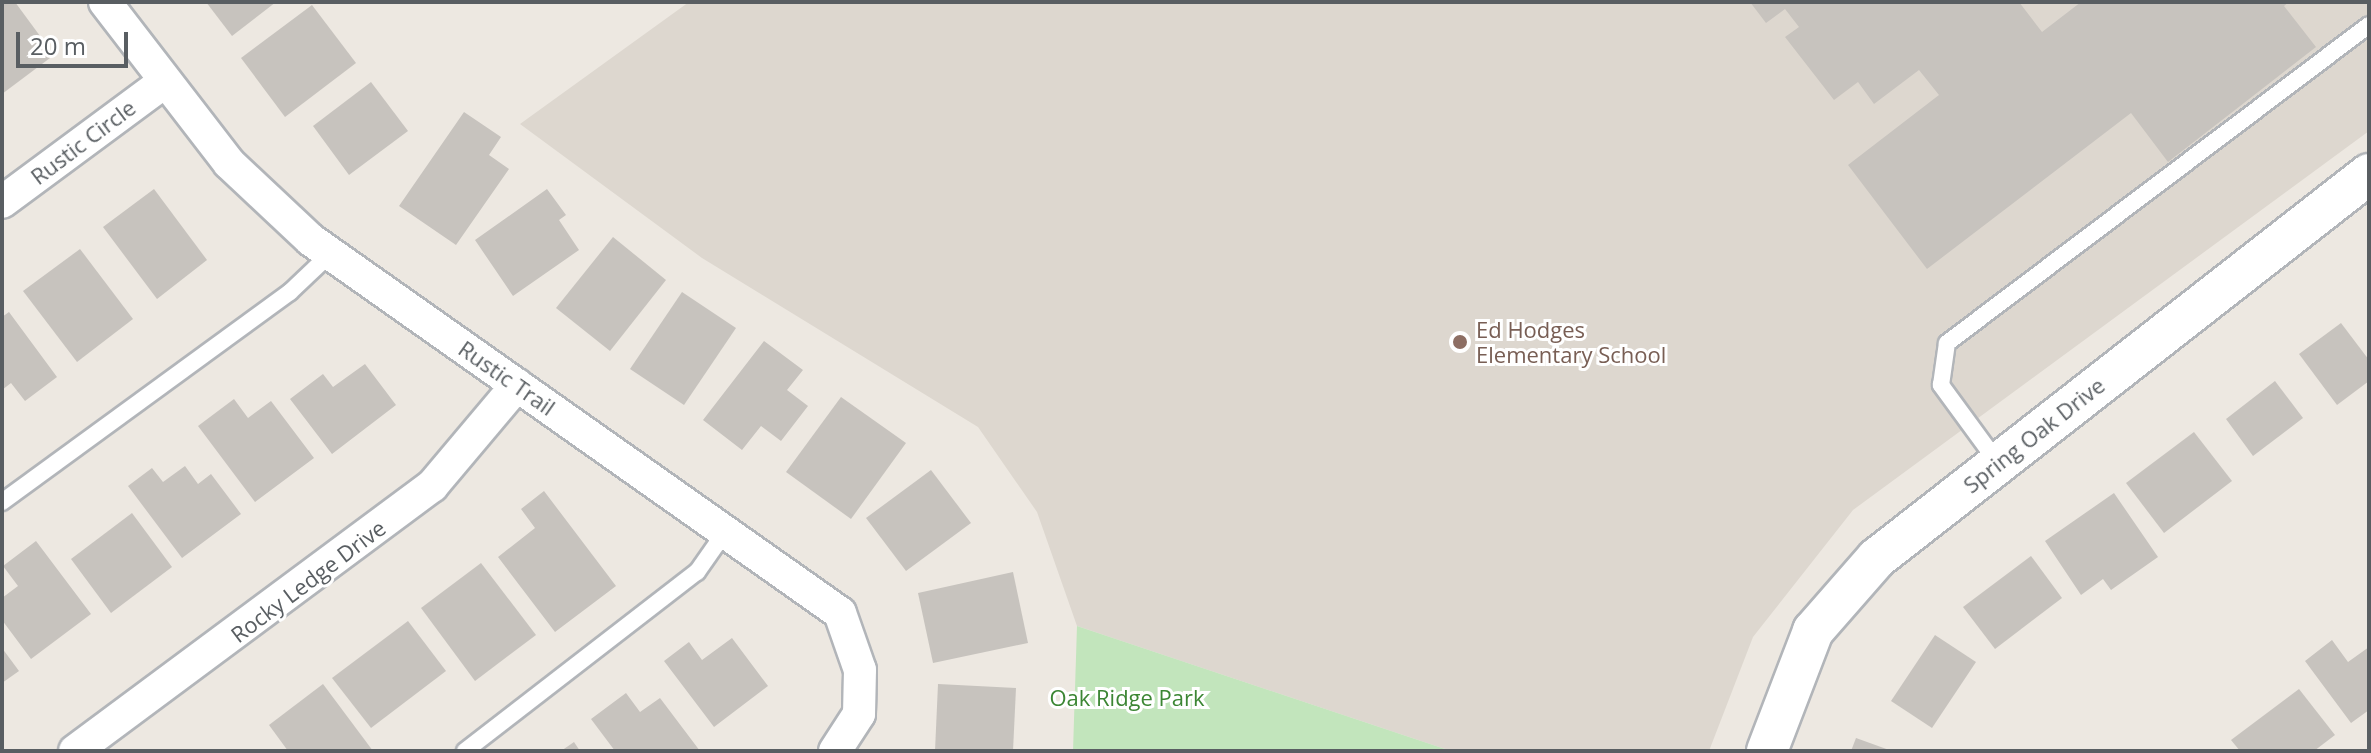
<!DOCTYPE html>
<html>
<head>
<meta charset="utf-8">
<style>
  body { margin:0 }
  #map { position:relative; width:2371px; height:753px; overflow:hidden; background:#ede8e1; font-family:"Open Sans",sans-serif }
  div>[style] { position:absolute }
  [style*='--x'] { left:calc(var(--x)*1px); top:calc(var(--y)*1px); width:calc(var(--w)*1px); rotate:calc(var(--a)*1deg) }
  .education>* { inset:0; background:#ddd7cf }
  .green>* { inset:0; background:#c2e5bc }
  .building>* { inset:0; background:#c7c3be }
  .roads { filter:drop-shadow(2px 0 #b2b5b9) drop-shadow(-2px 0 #b2b5b9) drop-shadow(0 2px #b2b5b9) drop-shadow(0 -2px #b2b5b9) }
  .service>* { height:16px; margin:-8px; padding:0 8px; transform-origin:8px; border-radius:8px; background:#fff }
  .minor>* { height:32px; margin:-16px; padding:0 16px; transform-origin:16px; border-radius:16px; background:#fff }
  .tertiary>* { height:40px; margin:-20px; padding:0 20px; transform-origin:20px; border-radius:20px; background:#fff }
  .dots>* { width:22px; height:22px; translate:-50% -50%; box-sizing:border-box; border:4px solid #fff; border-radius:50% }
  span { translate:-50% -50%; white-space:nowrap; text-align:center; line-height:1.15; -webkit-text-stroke:6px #fff; paint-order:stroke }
  .street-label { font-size:22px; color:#595e62 }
  .education-label { font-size:22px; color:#785e54 }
  .left { translate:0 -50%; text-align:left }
  .park-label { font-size:22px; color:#3c8634 }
  .frame { position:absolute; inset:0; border:4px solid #595e62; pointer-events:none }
  .scale { position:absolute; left:16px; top:32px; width:112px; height:36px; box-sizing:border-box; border:4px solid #595e62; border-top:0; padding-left:10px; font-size:24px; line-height:28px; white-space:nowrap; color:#595e62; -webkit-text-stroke:6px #fff; paint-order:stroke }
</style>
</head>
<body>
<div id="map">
  <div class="education">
    <div style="clip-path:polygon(689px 2px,2369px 2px,2369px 131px,1853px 510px,1753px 637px,1709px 751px,1451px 751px,1077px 626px,1037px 512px,978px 427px,702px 258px,520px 124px)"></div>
  </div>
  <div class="green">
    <div style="clip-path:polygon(1077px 626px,1451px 751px,1073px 751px)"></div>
  </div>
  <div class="building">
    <div style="clip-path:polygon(2px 2px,15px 2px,54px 55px,2px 94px)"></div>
    <div style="clip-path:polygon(206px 2px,276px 2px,232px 36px)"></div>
    <div style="clip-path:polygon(1750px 2px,2019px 2px,2042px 32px,2081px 2px,2289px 2px,2284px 6px,2316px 47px,2168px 162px,2131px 113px,1927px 269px,1848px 165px,1939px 95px,1919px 70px,1874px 104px,1858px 82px,1834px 100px,1785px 37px,1799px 27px,1785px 9px,1766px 23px)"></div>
    <div style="clip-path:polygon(312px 5px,356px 63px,285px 117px,241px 58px)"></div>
    <div style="clip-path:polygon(371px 82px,408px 131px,349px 175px,313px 126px)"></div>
    <div style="clip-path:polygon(464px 112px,501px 137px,489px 155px,509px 169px,456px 245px,399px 206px)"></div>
    <div style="clip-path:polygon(154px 189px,207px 260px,157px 299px,103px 227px)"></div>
    <div style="clip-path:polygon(547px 189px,566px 215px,559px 220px,579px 250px,513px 296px,475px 240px)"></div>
    <div style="clip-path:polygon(613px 237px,666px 280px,610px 351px,556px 308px)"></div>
    <div style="clip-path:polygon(80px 249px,133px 319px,77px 362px,23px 291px)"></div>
    <div style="clip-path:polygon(682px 292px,736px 328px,684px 405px,630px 369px)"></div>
    <div style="clip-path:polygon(9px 312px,57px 377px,25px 401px,11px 383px,2px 390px,2px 317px)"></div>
    <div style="clip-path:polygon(2341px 323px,2369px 360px,2369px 381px,2337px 405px,2299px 354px)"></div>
    <div style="clip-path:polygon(764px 341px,803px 370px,787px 390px,808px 406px,781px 441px,761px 426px,742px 450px,703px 420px)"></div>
    <div style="clip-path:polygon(365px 364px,396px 405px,332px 454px,290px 399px,323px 374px,333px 387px)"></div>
    <div style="clip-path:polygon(2275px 381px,2303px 418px,2253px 456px,2226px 419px)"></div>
    <div style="clip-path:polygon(841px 397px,906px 443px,851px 519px,786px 472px)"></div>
    <div style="clip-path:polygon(234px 399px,248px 418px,271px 401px,314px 458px,255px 502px,198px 426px)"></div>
    <div style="clip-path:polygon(2194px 432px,2232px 481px,2164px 533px,2126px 483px)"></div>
    <div style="clip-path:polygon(185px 466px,198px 484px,211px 474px,241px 514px,182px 558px,128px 486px,152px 468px,163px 482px)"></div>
    <div style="clip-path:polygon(931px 470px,971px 523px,906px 571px,866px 518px)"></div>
    <div style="clip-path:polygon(544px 491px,616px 586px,555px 632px,498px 557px,535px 528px,521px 509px)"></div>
    <div style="clip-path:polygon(2114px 493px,2158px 557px,2111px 590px,2103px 579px,2081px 595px,2045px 541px)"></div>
    <div style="clip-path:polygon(132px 513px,172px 567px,111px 613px,71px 559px)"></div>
    <div style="clip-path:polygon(36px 541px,91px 614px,31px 659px,2px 620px,2px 598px,18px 586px,3px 566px)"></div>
    <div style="clip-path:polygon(2031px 556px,2062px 598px,1995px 649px,1963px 607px)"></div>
    <div style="clip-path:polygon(481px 563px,536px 635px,475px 681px,421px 608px)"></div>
    <div style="clip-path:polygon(1013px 572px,1028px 643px,933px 663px,918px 593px)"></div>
    <div style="clip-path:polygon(408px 621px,446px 671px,371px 728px,332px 678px)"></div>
    <div style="clip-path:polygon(1935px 635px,1976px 662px,1932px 728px,1891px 701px)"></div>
    <div style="clip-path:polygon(732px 638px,768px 686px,714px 727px,664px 661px,689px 642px,702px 660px)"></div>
    <div style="clip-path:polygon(2332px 640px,2348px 662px,2369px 647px,2369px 710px,2351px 723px,2305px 661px)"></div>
    <div style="clip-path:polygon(2px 648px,19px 671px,2px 683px)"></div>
    <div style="clip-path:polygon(323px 684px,373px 751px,288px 751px,269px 725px)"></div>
    <div style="clip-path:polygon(938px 684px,1016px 688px,1013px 751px,935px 751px)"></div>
    <div style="clip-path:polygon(2299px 689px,2335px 735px,2314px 751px,2240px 751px,2231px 740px)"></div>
    <div style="clip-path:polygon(626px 693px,640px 712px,660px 698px,700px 751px,615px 751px,591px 719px)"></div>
    <div style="clip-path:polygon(1856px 738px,1892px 751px,1851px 751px)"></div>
    <div style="clip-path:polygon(574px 742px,580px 751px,561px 751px)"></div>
  </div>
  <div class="roads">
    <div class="service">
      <div style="--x:1998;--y:463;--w:97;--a:-126.2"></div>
      <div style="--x:1941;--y:385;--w:42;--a:-81.9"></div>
      <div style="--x:1947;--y:343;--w:528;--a:-37"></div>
      <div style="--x:2;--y:502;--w:356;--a:-36.1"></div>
      <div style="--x:290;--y:292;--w:55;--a:-43.5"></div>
      <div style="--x:465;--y:751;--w:293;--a:-37.7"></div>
      <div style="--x:697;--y:572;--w:49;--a:-55"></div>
    </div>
    <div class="minor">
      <div style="--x:105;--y:2;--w:203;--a:52.4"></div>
      <div style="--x:229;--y:163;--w:112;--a:43.2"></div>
      <div style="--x:311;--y:240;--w:647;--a:35.19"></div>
      <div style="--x:840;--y:613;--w:60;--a:70.7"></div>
      <div style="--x:860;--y:670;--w:44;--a:91.3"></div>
      <div style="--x:859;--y:714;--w:44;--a:123"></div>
      <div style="--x:2;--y:202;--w:202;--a:-36.5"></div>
      <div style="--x:75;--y:751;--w:445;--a:-36.6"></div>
      <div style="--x:432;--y:486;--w:132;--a:-49.9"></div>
    </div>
    <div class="tertiary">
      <div style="--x:1767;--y:751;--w:129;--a:-69"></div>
      <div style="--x:1813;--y:631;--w:97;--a:-48.8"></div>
      <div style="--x:1877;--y:558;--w:624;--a:-37.97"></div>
    </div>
  </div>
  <div class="dots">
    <div style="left:1460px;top:342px;background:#8d6e63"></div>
  </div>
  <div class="street-label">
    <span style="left:83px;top:142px;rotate:-37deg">Rustic Circle</span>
    <span style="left:507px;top:378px;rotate:35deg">Rustic Trail</span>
    <span style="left:2034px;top:435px;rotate:-38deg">Spring Oak Drive</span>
    <span style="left:308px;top:581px;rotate:-37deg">Rocky Ledge Drive</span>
  </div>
  <div class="education-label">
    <span class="left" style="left:1476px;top:342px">Ed Hodges<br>Elementary School</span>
  </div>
  <div class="park-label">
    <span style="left:1127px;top:698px">Oak Ridge Park</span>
  </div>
  <div class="frame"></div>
  <div class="scale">20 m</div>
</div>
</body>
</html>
